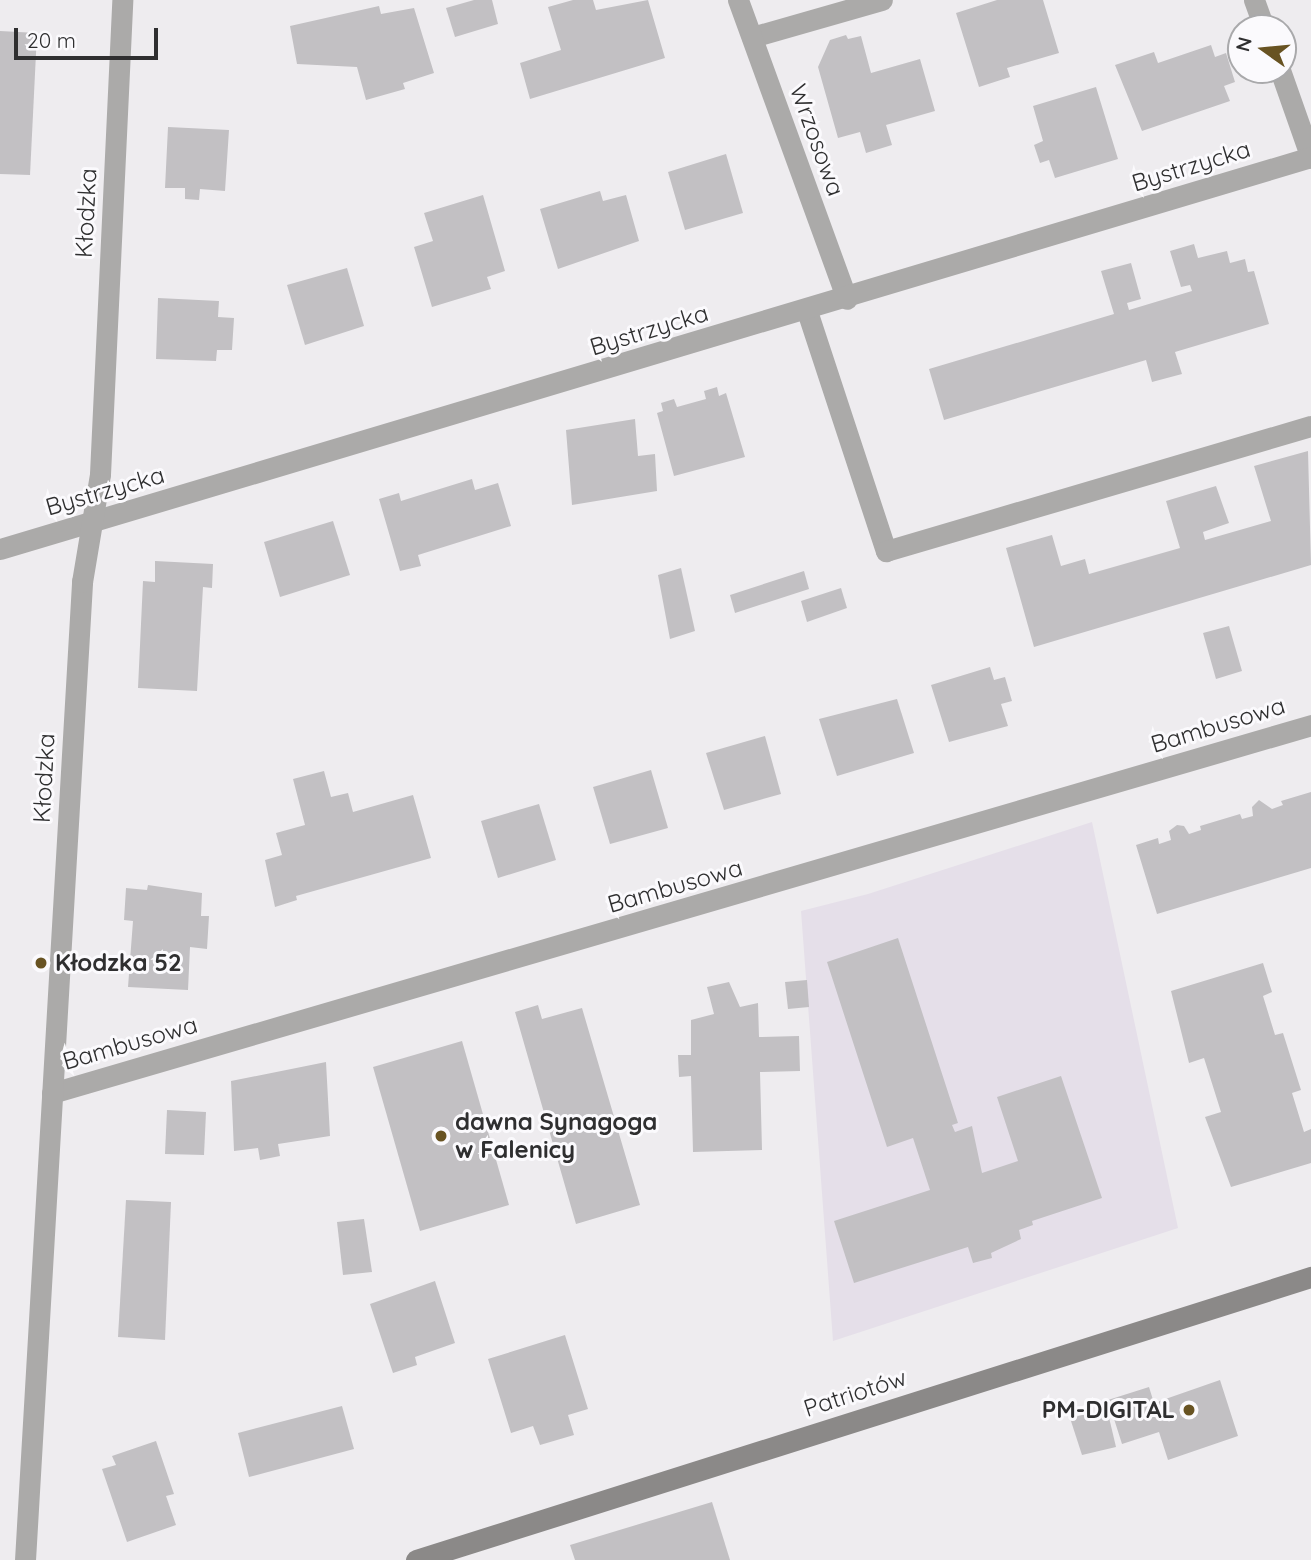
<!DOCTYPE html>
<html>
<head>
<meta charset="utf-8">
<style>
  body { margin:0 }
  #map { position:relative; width:1311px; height:1560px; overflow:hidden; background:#eeecef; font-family:Quicksand,sans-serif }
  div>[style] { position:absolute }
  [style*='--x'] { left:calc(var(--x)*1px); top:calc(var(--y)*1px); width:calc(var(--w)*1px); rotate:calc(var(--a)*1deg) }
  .built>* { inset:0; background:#e5dfe9 }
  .building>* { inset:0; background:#c2c0c3 }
  .lane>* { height:21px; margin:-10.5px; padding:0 10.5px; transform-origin:10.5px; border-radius:10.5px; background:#abaaa9 }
  .street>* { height:21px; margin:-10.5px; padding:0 10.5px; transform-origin:10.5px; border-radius:10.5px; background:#abaaa9 }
  .secondary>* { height:21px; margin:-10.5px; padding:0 10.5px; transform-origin:10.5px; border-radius:10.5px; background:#8b8988 }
  .dots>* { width:19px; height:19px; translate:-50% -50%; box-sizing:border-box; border:4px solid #fbfafd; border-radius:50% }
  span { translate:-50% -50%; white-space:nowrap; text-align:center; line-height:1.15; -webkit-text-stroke:6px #fbfafd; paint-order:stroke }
  .street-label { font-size:24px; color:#2f2f30 }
  .poi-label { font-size:24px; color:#2f2f30; font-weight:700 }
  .left { translate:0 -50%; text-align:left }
  .right { translate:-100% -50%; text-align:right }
  .north { position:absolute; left:1227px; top:14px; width:70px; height:70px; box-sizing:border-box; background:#fbfafd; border:2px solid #a9a9ab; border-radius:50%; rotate:285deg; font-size:19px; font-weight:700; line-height:28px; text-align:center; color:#2f2f30 }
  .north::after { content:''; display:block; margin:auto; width:24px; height:32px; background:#685322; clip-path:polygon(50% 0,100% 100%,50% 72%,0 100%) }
  .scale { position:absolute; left:14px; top:28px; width:144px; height:32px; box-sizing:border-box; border:4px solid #2f2f30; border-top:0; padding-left:9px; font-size:21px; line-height:24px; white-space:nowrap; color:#2f2f30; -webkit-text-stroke:5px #fbfafd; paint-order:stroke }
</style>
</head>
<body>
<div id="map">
  <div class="built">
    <div style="clip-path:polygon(1092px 822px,1178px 1228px,833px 1341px,801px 911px,868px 894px)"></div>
  </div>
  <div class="building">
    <div style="clip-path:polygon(474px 0,492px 0,498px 24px,455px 37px,446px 8px)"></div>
    <div style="clip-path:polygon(573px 0,593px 0,596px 10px,648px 0,665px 58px,530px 99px,520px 63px,561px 50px,548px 7px)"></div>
    <div style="clip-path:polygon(997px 0,1043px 0,1059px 53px,1007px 68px,1010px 77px,979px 87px,956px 13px)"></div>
    <div style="clip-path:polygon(379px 6px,381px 14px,414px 8px,434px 73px,403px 83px,405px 89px,366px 100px,357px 67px,297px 64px,290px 26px)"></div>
    <div style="clip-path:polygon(0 31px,37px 33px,30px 175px,0 174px)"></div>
    <div style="clip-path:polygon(846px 35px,848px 39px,861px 36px,871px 73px,920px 59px,935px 111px,886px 125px,892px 145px,866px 153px,860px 132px,838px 138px,818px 67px,830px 40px)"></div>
    <div style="clip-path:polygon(1211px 45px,1215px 57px,1226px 53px,1235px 82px,1224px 86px,1230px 101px,1142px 131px,1115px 65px,1154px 52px,1158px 63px)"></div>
    <div style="clip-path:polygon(1096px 87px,1118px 159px,1055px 178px,1049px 160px,1040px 163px,1034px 145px,1043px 141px,1033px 106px)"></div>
    <div style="clip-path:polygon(168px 127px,229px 130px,225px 191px,200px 189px,199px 200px,185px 199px,185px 188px,165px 188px)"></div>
    <div style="clip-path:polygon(726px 154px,743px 213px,685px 230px,668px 172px)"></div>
    <div style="clip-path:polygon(600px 191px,603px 201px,626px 195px,639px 241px,558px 269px,540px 209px)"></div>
    <div style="clip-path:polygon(483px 195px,505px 271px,487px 277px,491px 289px,432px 307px,414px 247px,433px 241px,424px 213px)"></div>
    <div style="clip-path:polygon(1194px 244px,1198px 258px,1227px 251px,1230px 263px,1245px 259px,1248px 272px,1254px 271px,1269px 324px,1175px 352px,1182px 374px,1152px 382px,1146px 360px,944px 420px,929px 369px,1114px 314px,1101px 271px,1131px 263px,1141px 299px,1127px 303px,1129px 310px,1192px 291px,1190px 285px,1181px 287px,1170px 251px)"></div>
    <div style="clip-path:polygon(347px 268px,364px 326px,305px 345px,287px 285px)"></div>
    <div style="clip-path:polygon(158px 298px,219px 301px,218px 317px,234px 318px,232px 350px,217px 350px,216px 361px,156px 359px)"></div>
    <div style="clip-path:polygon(717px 387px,719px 396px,726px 393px,745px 457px,674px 476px,657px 413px,663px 411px,661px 403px,674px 399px,677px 407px,706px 399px,704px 391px)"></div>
    <div style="clip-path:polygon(635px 419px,638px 456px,655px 454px,657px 491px,572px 505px,566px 430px)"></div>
    <div style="clip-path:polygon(1308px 451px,1311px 565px,1034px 647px,1006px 548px,1052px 535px,1061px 566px,1085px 559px,1089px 574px,1180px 548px,1166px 501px,1216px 486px,1229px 523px,1203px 532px,1205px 540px,1271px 521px,1254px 466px)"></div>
    <div style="clip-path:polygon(472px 479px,475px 490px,498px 483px,511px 526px,418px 555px,421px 566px,400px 571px,379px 499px,399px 493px,401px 501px)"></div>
    <div style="clip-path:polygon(333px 521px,350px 575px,280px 597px,264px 542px)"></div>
    <div style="clip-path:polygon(155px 561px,213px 564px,212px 588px,203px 587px,197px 691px,138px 688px,143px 581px,155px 582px)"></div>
    <div style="clip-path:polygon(681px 568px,695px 631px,670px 639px,658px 575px)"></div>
    <div style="clip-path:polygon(804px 571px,809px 589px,735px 613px,730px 595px)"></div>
    <div style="clip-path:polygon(841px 588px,847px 608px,807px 622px,801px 601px)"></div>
    <div style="clip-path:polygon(1229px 626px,1242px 671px,1216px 679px,1203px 633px)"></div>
    <div style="clip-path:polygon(990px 667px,994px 680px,1005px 677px,1012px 701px,1001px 704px,1008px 726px,949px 742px,931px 685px)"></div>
    <div style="clip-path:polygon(897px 699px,914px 753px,837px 776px,819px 719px)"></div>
    <div style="clip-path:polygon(765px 736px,781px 794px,724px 810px,706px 753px)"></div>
    <div style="clip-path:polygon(651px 770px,668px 828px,610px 844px,593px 787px)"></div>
    <div style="clip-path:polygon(324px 771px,331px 797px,348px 793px,353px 812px,413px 795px,431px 858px,296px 896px,297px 900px,275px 907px,265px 860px,282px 855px,276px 833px,305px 825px,293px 779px)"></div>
    <div style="clip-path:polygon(1311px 792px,1311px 868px,1157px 914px,1136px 845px,1158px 838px,1159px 844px,1171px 840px,1169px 831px,1177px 825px,1184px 826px,1189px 834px,1201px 830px,1200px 826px,1240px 814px,1242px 819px,1253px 816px,1252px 807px,1259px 800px,1272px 809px,1283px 805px,1281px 801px)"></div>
    <div style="clip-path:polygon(539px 804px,556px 860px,498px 878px,481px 821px)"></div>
    <div style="clip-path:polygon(148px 885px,202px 893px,201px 916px,209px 916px,207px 949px,190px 947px,188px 990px,128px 987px,133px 921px,124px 920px,126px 888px,147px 890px)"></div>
    <div style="clip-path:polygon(898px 938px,958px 1123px,952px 1125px,955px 1132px,972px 1126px,982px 1173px,1018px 1161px,997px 1097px,1061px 1076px,1102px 1198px,1032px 1221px,1033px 1225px,1019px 1230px,1021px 1239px,991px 1253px,992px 1258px,973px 1263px,968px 1247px,854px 1283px,834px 1221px,930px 1190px,913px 1138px,887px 1147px,827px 962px)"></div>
    <div style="clip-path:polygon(1263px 963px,1272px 992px,1263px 996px,1275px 1035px,1283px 1033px,1301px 1090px,1292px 1093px,1304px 1132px,1311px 1129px,1311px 1163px,1231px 1187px,1205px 1117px,1221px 1112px,1204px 1058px,1189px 1063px,1171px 991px)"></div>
    <div style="clip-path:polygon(807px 980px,809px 1007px,788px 1009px,785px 982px)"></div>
    <div style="clip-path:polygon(729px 982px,740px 1007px,758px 1003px,759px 1037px,799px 1036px,800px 1071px,760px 1072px,762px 1150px,693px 1152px,691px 1076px,679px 1077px,678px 1055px,691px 1055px,691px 1020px,714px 1014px,707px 987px)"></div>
    <div style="clip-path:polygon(538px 1005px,542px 1019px,582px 1008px,640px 1205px,576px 1224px,515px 1012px)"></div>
    <div style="clip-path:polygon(462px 1041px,509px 1205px,420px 1231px,373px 1067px)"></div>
    <div style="clip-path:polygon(326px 1062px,330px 1136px,278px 1144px,280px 1156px,260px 1160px,258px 1148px,234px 1151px,231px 1081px)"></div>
    <div style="clip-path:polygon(167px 1110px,206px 1112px,204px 1155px,165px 1154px)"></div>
    <div style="clip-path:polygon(126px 1200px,171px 1202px,165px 1340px,118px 1337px)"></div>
    <div style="clip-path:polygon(364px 1219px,372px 1272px,343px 1275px,337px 1222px)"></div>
    <div style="clip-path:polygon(435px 1281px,455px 1343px,415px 1357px,417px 1365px,393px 1373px,370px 1304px)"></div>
    <div style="clip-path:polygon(565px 1335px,588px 1409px,568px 1415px,574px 1435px,540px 1445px,533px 1426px,511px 1433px,488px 1359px)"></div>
    <div style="clip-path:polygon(1220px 1380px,1238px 1436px,1168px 1460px,1159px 1432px,1122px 1444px,1108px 1400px,1149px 1387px,1154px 1403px)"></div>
    <div style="clip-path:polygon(342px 1406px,354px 1449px,249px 1477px,238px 1433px)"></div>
    <div style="clip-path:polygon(1107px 1409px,1116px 1447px,1082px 1455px,1070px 1418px)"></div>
    <div style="clip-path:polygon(156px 1441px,174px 1494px,166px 1496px,176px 1525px,127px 1542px,102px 1469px,116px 1465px,112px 1456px)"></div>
    <div style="clip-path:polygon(712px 1502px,730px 1560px,575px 1560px,570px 1545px)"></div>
  </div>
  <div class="lane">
    <div style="--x:752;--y:37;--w:135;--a:-15.9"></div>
    <div style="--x:807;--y:311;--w:253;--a:71.8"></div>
    <div style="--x:886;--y:551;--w:443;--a:-16.4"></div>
  </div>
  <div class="street">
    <div style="--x:738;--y:0;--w:318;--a:70"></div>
    <div style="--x:1254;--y:0;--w:30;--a:70"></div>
    <div style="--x:1280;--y:70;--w:93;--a:70.6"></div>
    <div style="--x:0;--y:549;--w:1368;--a:-16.65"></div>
    <div style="--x:52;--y:1093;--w:1312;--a:-16.29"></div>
    <div style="--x:25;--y:1560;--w:980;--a:-86.66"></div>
    <div style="--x:82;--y:582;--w:109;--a:-80.5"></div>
    <div style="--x:100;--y:474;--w:475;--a:-87.3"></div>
  </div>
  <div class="secondary">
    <div style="--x:416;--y:1560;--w:939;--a:-17.55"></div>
  </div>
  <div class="dots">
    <div style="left:41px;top:963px;background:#685322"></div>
    <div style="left:441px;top:1136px;background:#685322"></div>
    <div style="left:1189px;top:1410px;background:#685322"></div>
  </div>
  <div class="street-label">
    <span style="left:817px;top:140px;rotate:70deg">Wrzosowa</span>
    <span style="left:1191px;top:166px;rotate:-17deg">Bystrzycka</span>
    <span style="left:86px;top:213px;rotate:-87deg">Kłodzka</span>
    <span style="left:649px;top:330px;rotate:-17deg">Bystrzycka</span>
    <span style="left:105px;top:491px;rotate:-16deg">Bystrzycka</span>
    <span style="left:1218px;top:725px;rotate:-17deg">Bambusowa</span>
    <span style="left:44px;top:778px;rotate:-87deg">Kłodzka</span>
    <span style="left:675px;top:886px;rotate:-16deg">Bambusowa</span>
    <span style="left:130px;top:1043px;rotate:-16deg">Bambusowa</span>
    <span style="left:855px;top:1393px;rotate:-18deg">Patriotów</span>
  </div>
  <div class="poi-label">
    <span class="left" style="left:55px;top:963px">Kłodzka 52</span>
    <span class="left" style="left:455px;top:1136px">dawna Synagoga<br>w Falenicy</span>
    <span class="right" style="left:1175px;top:1410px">PM-DIGITAL</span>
  </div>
  <div class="north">N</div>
  <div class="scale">20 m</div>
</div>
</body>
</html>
